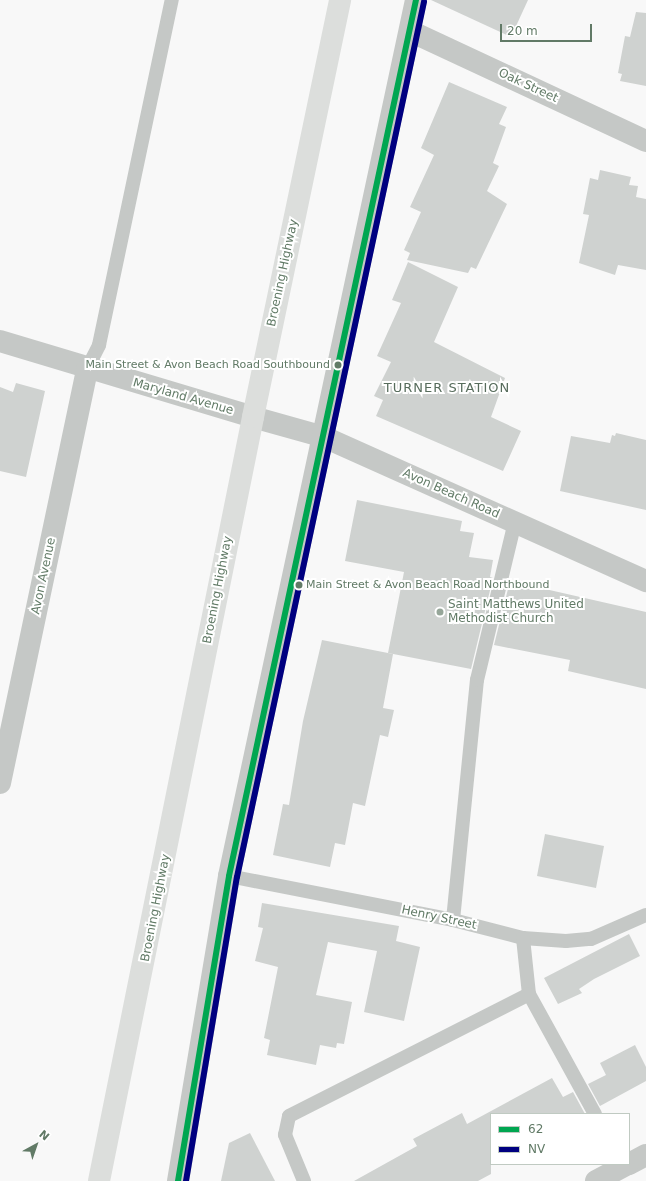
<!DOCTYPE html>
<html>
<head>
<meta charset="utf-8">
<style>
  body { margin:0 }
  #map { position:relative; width:646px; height:1181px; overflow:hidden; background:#f8f8f8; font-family:"DejaVu Sans",sans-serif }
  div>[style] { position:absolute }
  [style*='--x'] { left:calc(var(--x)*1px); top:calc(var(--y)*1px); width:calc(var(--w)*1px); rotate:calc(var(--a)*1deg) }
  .building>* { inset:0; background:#cfd2d0 }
  .service>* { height:14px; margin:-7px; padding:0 7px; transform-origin:7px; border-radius:7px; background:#c5c8c6 }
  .minor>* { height:22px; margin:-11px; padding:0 11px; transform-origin:11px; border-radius:11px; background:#c5c8c6 }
  .tertiary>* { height:22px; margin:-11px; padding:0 11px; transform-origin:11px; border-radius:11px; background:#c5c8c6 }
  .primary>* { height:22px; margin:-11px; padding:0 11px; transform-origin:11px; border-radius:11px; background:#dcdedc }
  .bus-1>* { height:6px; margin:-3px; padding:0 3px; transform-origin:3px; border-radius:3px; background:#00a651 }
  .bus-2>* { height:6px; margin:-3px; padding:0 3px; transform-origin:3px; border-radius:3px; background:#000080 }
  .dots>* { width:11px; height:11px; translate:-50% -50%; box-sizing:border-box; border:2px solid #fff; border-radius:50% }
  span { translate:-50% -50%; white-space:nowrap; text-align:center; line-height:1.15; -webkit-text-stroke:4px #fff; paint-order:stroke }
  .bus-label { font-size:11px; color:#617a66 }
  .right { translate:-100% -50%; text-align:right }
  .left { translate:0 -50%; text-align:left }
  .street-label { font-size:12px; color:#617a66 }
  .poi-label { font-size:12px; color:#617a66 }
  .neighbourhood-label { font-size:13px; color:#576c5c; letter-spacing:1px }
  .legend { position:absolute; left:490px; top:1113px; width:140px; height:52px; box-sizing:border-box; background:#fff; border:1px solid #c0cac2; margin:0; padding:5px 7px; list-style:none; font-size:12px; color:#617a66 }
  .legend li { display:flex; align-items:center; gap:8px; height:20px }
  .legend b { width:20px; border:1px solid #c0cac2 }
  .north { position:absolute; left:16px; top:1125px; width:40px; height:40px; -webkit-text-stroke:3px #fff; paint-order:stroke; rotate:40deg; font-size:11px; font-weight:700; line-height:16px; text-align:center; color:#617a66 }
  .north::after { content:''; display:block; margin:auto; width:14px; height:18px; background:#617a66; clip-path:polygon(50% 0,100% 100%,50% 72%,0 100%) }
  .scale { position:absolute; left:500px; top:24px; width:92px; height:18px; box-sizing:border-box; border:2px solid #617a66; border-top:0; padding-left:5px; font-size:12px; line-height:14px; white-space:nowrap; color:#617a66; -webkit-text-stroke:3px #fff; paint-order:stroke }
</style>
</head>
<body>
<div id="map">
  <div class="building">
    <div style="clip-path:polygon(431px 0,528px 0,511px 37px)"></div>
    <div style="clip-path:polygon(636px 12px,646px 13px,646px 86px,620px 81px,622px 74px,618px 73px,625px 36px,630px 37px)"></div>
    <div style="clip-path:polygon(449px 82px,507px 107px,499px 124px,506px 127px,493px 163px,499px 166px,487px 191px,507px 204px,476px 269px,471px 267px,468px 273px,407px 260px,410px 253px,404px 250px,421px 212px,410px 207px,434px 155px,421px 148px)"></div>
    <div style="clip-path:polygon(600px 170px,631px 177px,629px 185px,638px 186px,636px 197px,646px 199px,646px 270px,618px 265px,615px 275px,579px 263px,589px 215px,583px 214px,590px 178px,598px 180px)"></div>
    <div style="clip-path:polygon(408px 262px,458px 287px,434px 342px,505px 378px,491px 417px,521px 431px,503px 471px,376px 416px,383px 400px,374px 396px,391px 362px,377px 356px,401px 303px,392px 300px)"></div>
    <div style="clip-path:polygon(16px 383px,45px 391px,26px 477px,0 471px,0 387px,13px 392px)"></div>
    <div style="clip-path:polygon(616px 433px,646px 440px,646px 510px,560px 491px,571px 436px,610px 443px,612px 435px,615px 436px)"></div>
    <div style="clip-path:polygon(357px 500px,462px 521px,460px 531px,474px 533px,469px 557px,493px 560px,490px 577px,493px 578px,471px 669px,388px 653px,404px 572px,345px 561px)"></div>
    <div style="clip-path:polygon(510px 581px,646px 612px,646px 689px,568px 671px,570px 660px,494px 645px)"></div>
    <div style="clip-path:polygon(322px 640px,393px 654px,383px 708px,394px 710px,388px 737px,380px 735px,365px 806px,353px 803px,345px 845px,335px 843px,330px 867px,273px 855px,283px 804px,289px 805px,303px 721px)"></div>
    <div style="clip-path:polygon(545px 834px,604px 846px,596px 888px,537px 876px)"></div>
    <div style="clip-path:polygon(262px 903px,399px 926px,396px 941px,420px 947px,404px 1021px,364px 1012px,377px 951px,328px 942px,316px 995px,352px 1002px,344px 1044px,337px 1043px,336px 1048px,320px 1045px,316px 1065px,267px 1055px,270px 1040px,264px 1038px,278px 967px,255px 961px,263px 928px,258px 927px)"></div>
    <div style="clip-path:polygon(629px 934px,640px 956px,594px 979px,579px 989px,582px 993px,558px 1004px,544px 978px)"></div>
    <div style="clip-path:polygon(635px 1045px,646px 1067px,646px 1081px,600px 1106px,588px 1084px,606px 1075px,600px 1063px)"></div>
    <div style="clip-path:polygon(552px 1078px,563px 1097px,573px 1092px,585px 1114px,491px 1114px,491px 1174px,478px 1181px,354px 1181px,417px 1146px,413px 1139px,462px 1113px,467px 1124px)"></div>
    <div style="clip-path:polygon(250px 1133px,275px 1181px,221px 1181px,229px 1143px)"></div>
  </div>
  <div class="service">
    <div style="--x:87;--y:369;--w:27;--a:-63"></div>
    <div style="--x:99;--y:345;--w:353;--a:-78.1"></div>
    <div style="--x:229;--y:876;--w:228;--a:11.1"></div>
    <div style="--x:453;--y:920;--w:72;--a:14.4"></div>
    <div style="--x:523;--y:938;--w:43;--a:4"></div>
    <div style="--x:566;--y:941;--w:25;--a:-5"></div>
    <div style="--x:591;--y:939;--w:60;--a:-23.6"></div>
    <div style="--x:453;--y:920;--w:241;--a:-84.3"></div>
    <div style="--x:477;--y:680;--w:163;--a:-76.5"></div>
    <div style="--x:523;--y:938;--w:56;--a:83.9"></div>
    <div style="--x:529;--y:994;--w:137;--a:61.2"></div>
    <div style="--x:304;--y:1181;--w:50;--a:-112.4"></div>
    <div style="--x:285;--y:1135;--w:19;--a:-78"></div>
    <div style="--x:289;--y:1116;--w:269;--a:-26.9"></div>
  </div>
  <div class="minor">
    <div style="--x:410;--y:31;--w:260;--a:25"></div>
    <div style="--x:0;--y:341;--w:264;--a:16.7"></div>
    <div style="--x:0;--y:783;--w:423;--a:-78.1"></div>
    <div style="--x:629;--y:1164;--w:19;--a:-28"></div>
    <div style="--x:596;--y:1181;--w:36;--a:-28"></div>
  </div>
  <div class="tertiary">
    <div style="--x:253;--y:417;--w:74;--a:15.7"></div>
    <div style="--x:324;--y:437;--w:353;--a:24.1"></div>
    <div style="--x:178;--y:1181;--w:309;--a:-80.5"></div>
    <div style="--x:229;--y:876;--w:896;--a:-77.95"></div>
  </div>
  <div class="primary">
    <div style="--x:99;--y:1181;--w:779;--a:-78.6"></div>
    <div style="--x:253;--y:417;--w:426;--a:-78.2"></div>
  </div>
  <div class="bus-1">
    <div style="--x:178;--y:1181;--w:309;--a:-80.5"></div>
    <div style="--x:229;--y:876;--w:896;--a:-77.95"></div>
  </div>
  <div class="bus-2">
    <div style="--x:186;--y:1181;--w:308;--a:-80.5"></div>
    <div style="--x:237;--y:877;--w:895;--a:-77.94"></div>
  </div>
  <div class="dots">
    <div style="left:338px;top:365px;background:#617a66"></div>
    <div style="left:299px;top:585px;background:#617a66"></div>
    <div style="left:440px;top:612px;background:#96a699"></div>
  </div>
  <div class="bus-label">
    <span class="right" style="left:330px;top:365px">Main Street &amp; Avon Beach Road Southbound</span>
    <span class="left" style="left:306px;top:585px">Main Street &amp; Avon Beach Road Northbound</span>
  </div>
  <div class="street-label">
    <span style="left:528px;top:86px;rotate:25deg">Oak Street</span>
    <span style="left:283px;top:273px;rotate:-78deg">Broening Highway</span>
    <span style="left:183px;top:397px;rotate:16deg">Maryland Avenue</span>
    <span style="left:451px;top:494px;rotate:24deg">Avon Beach Road</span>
    <span style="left:44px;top:576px;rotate:-78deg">Avon Avenue</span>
    <span style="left:218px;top:590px;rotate:-79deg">Broening Highway</span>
    <span style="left:156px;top:908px;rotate:-79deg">Broening Highway</span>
    <span style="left:439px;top:918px;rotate:12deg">Henry Street</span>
  </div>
  <div class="poi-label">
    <span class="left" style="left:448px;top:612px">Saint Matthews United<br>Methodist Church</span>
  </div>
  <div class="neighbourhood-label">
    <span style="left:447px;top:388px">TURNER STATION</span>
  </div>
  <ul class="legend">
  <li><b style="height:5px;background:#00a651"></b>62</li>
  <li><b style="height:5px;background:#000080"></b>NV</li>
  </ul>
  <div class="north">N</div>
  <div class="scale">20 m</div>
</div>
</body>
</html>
